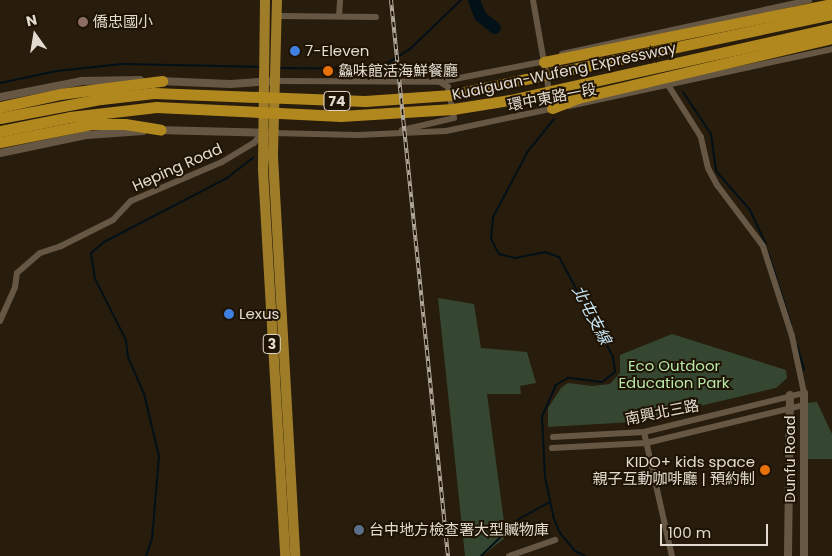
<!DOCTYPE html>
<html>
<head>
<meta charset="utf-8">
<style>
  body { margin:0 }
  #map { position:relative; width:832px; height:556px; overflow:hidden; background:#281c0c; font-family:Poppins,"Noto Sans TC",sans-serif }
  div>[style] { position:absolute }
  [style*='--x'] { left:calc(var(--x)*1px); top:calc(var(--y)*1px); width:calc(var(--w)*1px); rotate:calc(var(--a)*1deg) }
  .green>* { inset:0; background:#354730 }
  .stream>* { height:2px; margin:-1px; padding:0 1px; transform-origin:1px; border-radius:1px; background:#021018 }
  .river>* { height:12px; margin:-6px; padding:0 6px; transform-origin:6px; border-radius:6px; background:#021018 }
  .minor>* { height:6px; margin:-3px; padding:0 3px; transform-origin:3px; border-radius:3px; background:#665745 }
  .tertiary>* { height:8px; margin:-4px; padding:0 4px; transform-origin:4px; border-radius:4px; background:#665745 }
  .primary>* { height:10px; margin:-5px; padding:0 5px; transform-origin:5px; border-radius:5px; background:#9e7c28 }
  .trunk>* { height:11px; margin:-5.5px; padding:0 5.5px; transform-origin:5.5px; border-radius:5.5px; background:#b1881e }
  .rail>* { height:4px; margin-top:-2px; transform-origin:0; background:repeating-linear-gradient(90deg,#1f1304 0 5.5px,#b3aa9d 0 11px); box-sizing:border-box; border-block:1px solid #b3aa9d }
  .dots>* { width:14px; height:14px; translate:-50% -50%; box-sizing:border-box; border:2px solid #1f1304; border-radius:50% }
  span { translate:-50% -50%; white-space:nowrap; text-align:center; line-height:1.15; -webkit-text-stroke:4px #1f1304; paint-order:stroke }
  .shield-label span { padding:1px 4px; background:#1f1304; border:1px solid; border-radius:4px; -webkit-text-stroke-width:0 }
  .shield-label { font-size:14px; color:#e3dbd0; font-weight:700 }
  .poi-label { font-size:15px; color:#e3dbd0 }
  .left { translate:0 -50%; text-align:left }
  .right { translate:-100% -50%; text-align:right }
  .street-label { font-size:15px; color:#e3dbd0 }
  .park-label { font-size:15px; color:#b6e9a9 }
  .water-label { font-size:16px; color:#c4e4f5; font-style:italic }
  .north { position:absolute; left:10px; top:10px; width:50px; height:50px; -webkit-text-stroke:4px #1f1304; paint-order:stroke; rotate:347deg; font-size:14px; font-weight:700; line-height:20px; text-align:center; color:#e3dbd0 }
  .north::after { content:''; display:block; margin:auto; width:18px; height:22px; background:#e3dbd0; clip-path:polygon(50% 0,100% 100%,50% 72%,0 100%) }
  .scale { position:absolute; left:660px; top:524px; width:108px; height:22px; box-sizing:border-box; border:2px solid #e3dbd0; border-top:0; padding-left:6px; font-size:15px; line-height:18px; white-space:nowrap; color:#e3dbd0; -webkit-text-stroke:4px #1f1304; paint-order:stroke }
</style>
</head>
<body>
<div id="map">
  <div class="green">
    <div style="clip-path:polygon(438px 298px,474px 304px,481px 348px,527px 352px,536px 383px,520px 386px,521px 394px,487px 394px,506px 537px,482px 556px,465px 556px)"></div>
    <div style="clip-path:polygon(672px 334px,786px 370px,787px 378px,776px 388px,633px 422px,548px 427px,548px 408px,561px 388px,568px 383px,592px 386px,610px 384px,620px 373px,620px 355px)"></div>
    <div style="clip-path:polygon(817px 402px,832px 434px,832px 459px,807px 459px,807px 403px)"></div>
  </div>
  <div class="stream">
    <div style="--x:280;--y:68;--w:98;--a:0.6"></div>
    <div style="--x:378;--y:69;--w:36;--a:-32"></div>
    <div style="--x:409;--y:50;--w:72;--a:-43.9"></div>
    <div style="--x:0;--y:83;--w:58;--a:-11.9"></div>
    <div style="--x:57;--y:71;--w:65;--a:-6.1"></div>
    <div style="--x:122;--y:64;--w:138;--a:1.2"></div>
    <div style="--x:683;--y:92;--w:50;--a:56.3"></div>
    <div style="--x:711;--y:134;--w:37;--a:82"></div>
    <div style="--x:716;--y:171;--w:52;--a:48.9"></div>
    <div style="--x:750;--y:210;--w:38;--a:65"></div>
    <div style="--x:554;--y:119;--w:41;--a:129.1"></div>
    <div style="--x:528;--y:151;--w:75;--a:117.9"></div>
    <div style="--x:493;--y:217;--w:22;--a:95"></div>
    <div style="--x:491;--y:239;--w:17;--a:62"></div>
    <div style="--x:499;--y:254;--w:16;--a:14"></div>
    <div style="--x:515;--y:258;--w:31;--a:-11"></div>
    <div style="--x:545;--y:252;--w:15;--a:20"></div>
    <div style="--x:559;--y:257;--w:114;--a:61.6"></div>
    <div style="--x:613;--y:357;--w:15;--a:82"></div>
    <div style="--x:615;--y:372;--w:16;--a:142"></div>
    <div style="--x:602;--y:382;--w:34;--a:-173"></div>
    <div style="--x:568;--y:378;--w:14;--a:150"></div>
    <div style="--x:556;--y:385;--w:35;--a:114"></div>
    <div style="--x:542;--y:417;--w:60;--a:87.1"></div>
    <div style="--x:545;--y:477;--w:40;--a:78"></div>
    <div style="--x:553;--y:516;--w:18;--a:68"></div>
    <div style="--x:560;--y:533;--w:23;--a:50"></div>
    <div style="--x:575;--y:551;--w:11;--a:27"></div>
    <div style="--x:768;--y:252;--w:76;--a:72.3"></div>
    <div style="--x:797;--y:345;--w:26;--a:74"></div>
    <div style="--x:146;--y:556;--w:18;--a:-71"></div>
    <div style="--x:152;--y:539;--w:83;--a:-85.2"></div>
    <div style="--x:159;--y:456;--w:64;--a:-103.6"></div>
    <div style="--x:144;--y:394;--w:40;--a:-113.4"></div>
    <div style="--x:128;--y:357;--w:17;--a:-97"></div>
    <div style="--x:126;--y:340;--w:68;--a:-116.9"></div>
    <div style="--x:95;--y:279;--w:26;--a:-99"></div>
    <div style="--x:91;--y:253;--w:17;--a:-40"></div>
    <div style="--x:104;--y:242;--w:139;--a:-27.5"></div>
    <div style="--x:227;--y:178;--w:33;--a:-38"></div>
    <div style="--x:481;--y:556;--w:53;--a:-44.2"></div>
    <div style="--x:519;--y:519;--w:35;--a:-29"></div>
  </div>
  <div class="river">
    <div style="--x:474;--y:0;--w:17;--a:69"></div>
    <div style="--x:480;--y:16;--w:19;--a:39"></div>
  </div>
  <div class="minor">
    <div style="--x:533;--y:0;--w:110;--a:80"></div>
    <div style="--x:277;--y:16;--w:99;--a:0.6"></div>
    <div style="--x:339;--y:16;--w:16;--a:-86"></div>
    <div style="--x:562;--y:54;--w:253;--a:-12.3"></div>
    <div style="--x:274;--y:81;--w:165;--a:0.3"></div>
    <div style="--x:439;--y:82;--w:109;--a:-11.1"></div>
    <div style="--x:569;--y:106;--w:269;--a:-12.2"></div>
    <div style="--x:402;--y:130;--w:53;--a:-13"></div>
    <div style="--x:454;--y:118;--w:32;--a:-101"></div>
    <div style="--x:448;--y:87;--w:9;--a:-148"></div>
    <div style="--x:272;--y:133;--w:86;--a:1.3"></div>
    <div style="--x:358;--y:135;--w:88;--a:-2.6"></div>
    <div style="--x:446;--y:131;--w:111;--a:-11.9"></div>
    <div style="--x:0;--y:321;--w:37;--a:-66"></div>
    <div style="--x:15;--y:287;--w:14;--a:-82"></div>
    <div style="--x:17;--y:273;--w:30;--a:-41"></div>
    <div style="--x:40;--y:253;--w:22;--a:-18"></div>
    <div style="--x:61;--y:246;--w:58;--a:-26.6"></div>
    <div style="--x:113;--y:220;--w:26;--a:-47"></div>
    <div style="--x:131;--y:201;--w:99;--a:-23.2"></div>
    <div style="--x:222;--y:162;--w:37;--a:-31"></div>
    <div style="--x:254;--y:143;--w:13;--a:-51"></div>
    <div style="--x:644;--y:432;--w:127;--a:77.3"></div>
    <div style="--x:553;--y:437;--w:91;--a:-3.1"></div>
    <div style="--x:644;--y:432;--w:165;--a:-13.7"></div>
    <div style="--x:804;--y:393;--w:58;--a:-101.9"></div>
    <div style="--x:792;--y:336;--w:95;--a:-107.9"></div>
    <div style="--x:763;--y:246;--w:76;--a:-127"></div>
    <div style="--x:717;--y:185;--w:19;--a:-118"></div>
    <div style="--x:708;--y:168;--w:32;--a:-103"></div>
    <div style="--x:701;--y:137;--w:62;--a:-122.4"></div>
    <div style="--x:552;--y:448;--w:94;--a:-3"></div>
    <div style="--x:646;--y:443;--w:163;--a:-13.5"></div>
    <div style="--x:509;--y:556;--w:49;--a:-19.2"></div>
  </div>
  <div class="tertiary">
    <div style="--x:159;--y:81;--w:71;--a:2.4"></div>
    <div style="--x:230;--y:84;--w:44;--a:-3.9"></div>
    <div style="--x:0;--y:97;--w:84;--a:-11"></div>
    <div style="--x:82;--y:81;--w:58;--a:-1"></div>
    <div style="--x:157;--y:130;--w:111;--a:1.5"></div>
    <div style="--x:0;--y:153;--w:89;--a:-11.7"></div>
    <div style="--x:87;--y:135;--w:56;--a:-4.1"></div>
    <div style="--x:788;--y:556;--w:161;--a:-89.3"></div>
    <div style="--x:804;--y:556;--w:163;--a:-90"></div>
  </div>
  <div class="primary">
    <div style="--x:265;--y:0;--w:170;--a:90.7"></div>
    <div style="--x:263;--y:170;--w:387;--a:86.7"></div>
    <div style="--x:277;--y:0;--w:157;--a:91.5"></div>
    <div style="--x:273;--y:157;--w:400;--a:86.8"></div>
  </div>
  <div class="trunk">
    <div style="--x:544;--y:62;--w:294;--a:-11.4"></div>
    <div style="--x:0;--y:107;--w:61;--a:-12.2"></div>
    <div style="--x:60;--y:94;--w:103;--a:-7.3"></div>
    <div style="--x:552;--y:108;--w:28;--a:-21"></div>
    <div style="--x:578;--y:98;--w:261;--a:-13.3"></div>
    <div style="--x:0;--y:118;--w:103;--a:-10.7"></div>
    <div style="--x:101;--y:99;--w:53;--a:-6.5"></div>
    <div style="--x:154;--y:93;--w:211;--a:2.2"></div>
    <div style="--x:365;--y:101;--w:86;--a:-4"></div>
    <div style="--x:451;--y:95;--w:390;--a:-12"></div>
    <div style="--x:0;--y:131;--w:71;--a:-11.3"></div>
    <div style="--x:70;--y:117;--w:87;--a:-6.6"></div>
    <div style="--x:156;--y:107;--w:185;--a:2.8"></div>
    <div style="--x:341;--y:116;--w:112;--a:-3.6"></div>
    <div style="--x:453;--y:109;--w:58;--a:-9"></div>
    <div style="--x:510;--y:100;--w:330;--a:-12.6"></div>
    <div style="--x:0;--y:142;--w:94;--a:-11.1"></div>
    <div style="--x:92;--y:124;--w:33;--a:0"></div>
    <div style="--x:125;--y:124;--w:36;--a:9"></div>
  </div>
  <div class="rail">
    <div style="--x:391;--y:0;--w:559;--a:84.15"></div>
  </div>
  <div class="dots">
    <div style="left:83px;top:22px;background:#8d6e63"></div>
    <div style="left:295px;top:51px;background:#3f7fe0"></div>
    <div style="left:328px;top:71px;background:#e8710a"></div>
    <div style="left:229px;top:314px;background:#3f7fe0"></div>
    <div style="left:765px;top:470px;background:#e8710a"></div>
    <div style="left:359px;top:530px;background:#5c6f8a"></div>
  </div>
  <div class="shield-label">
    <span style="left:337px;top:101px">74</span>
    <span style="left:272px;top:344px">3</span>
  </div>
  <div class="poi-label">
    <span class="left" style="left:93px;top:22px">僑忠國小</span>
    <span class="left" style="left:305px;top:51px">7-Eleven</span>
    <span class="left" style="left:338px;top:71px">鱻味館活海鮮餐廳</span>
    <span class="left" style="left:239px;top:314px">Lexus</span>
    <span class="right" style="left:755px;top:470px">KIDO+ kids space<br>親子互動咖啡廳 | 預約制</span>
    <span class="left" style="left:369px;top:530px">台中地方檢查署大型贓物庫</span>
  </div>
  <div class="street-label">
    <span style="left:564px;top:71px;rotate:-12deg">Kuaiguan-Wufeng Expressway</span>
    <span style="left:552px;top:97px;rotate:-11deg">環中東路一段</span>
    <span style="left:177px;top:167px;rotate:-24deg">Heping Road</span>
    <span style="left:662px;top:412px;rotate:-11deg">南興北三路</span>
    <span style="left:790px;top:459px;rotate:-90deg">Dunfu Road</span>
  </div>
  <div class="park-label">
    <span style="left:674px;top:374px">Eco Outdoor<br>Education Park</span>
  </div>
  <div class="water-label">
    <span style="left:591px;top:315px;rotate:62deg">北屯支線</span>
  </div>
  <div class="north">N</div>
  <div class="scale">100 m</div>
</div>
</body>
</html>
